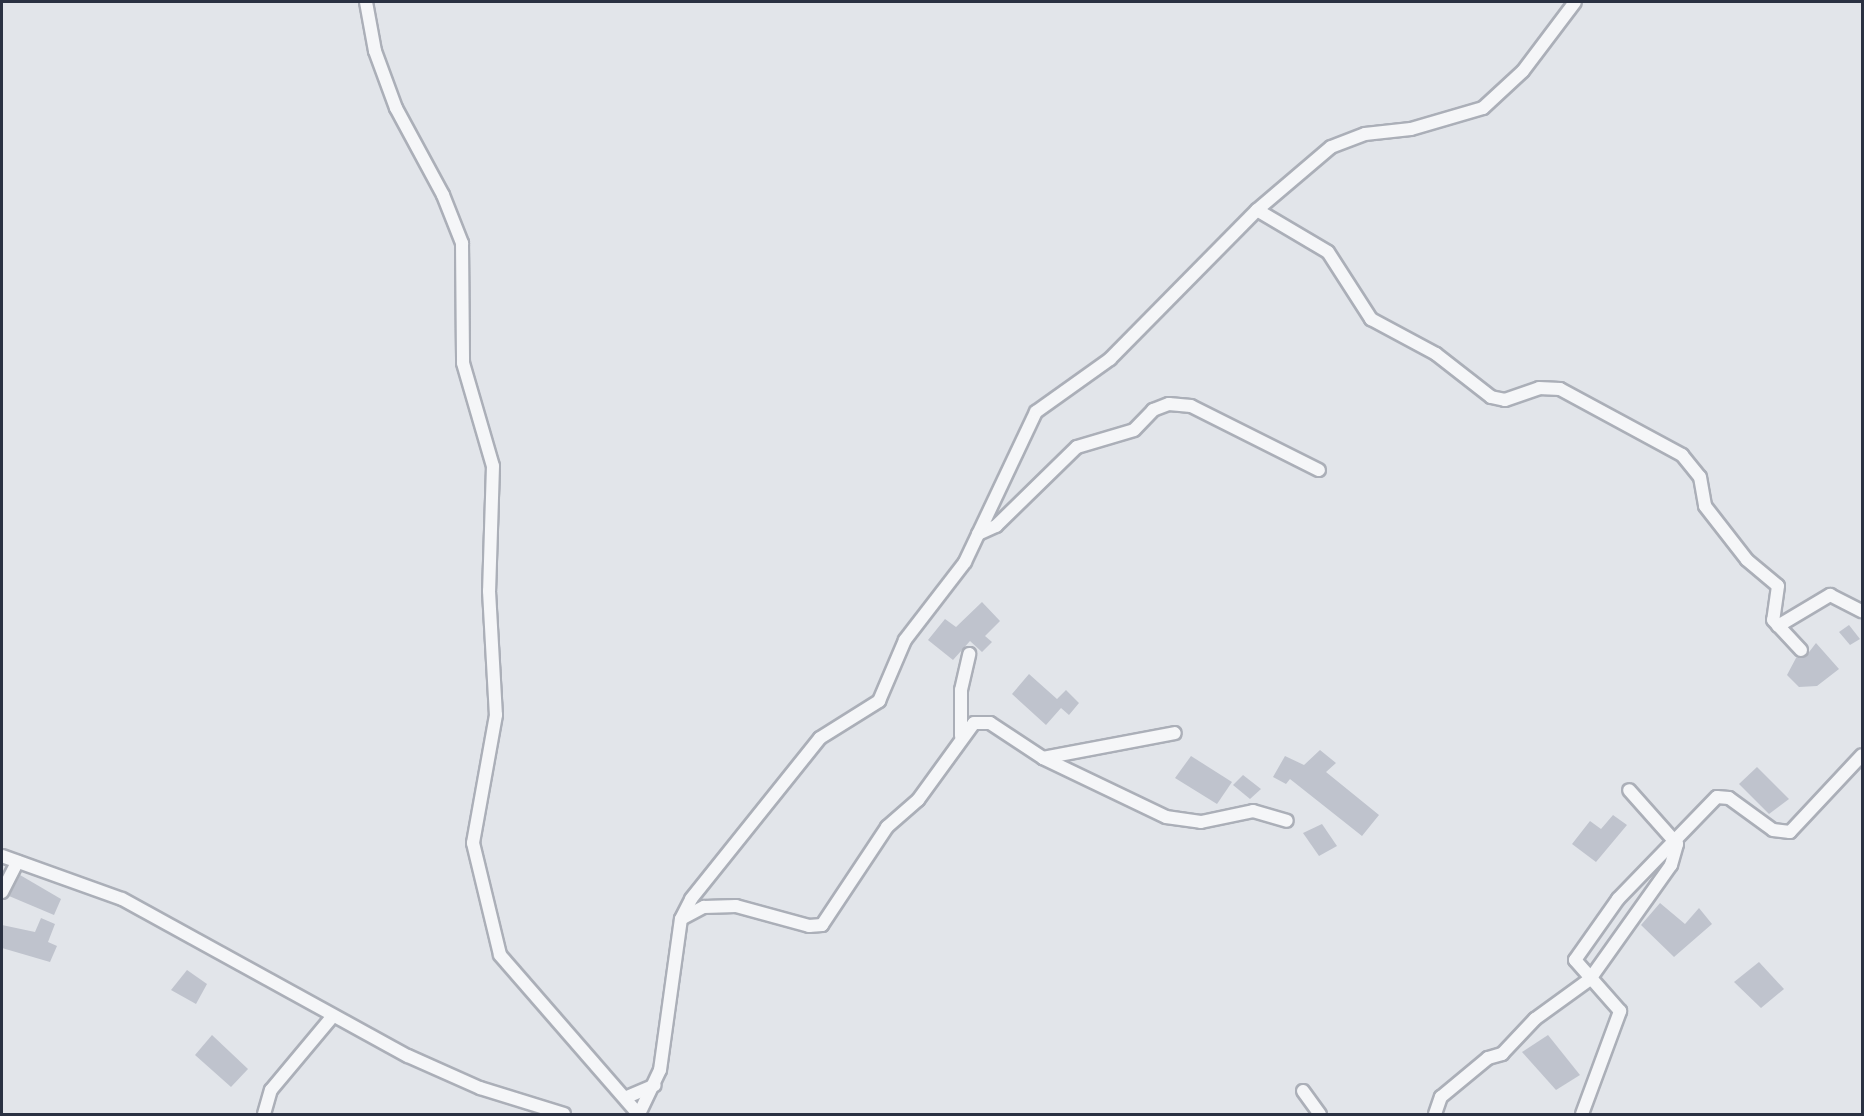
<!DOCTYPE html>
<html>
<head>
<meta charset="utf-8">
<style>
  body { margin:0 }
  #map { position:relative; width:1864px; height:1116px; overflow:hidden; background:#e2e5ea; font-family:"Golos Text",sans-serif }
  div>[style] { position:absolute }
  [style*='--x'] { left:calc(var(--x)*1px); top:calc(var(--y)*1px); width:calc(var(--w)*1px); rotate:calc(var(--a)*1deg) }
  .building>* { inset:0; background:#bfc3cd }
  .roads { filter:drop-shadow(2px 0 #abafb8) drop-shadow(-2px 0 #abafb8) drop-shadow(0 2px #abafb8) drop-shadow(0 -2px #abafb8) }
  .minor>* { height:12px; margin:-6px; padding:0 6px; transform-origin:6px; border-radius:6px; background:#f5f6f8 }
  span { translate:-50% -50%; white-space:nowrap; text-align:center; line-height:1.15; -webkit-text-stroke:5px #f1f4f7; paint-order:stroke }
  .frame { position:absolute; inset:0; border:3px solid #2a3142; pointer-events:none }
</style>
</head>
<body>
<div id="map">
  <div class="building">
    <div style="clip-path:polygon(982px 602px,1000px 621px,985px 636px,992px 642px,982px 652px,970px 641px,953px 660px,928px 640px,945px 619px,956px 627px)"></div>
    <div style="clip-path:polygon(1849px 625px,1860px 639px,1850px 645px,1839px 632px)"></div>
    <div style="clip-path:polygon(1816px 643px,1839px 669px,1817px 686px,1799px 687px,1787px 675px,1796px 658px,1806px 656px)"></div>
    <div style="clip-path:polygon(1029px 674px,1057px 699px,1066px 690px,1079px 703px,1069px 715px,1061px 708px,1046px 725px,1012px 694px)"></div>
    <div style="clip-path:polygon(1320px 750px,1336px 763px,1326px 772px,1379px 815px,1362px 836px,1290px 779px,1286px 784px,1273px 777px,1285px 756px,1304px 765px)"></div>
    <div style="clip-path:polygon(1191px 756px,1232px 782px,1217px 804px,1175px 778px)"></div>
    <div style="clip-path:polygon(1757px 767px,1789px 799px,1769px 814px,1739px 784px)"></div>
    <div style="clip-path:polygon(1243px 775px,1261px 789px,1250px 799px,1233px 785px)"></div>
    <div style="clip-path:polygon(1613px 815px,1627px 825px,1596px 862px,1572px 844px,1590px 821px,1601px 829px)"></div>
    <div style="clip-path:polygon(1322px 824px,1337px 846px,1319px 856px,1303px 833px)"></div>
    <div style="clip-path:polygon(20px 875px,61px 899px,54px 915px,9px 896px)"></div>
    <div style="clip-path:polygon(1660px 903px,1685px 924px,1699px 908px,1712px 924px,1674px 957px,1641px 925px)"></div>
    <div style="clip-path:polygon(41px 918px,55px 924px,48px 942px,57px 946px,50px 962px,2px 948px,2px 925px,35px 932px)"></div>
    <div style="clip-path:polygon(1759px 962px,1784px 989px,1761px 1008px,1734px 982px)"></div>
    <div style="clip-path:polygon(187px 970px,207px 984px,196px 1004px,171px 990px)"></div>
    <div style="clip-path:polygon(212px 1035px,248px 1069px,231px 1087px,195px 1055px)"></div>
    <div style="clip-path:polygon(1548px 1035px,1580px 1075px,1556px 1090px,1522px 1052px)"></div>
  </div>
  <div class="roads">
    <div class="minor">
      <div style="--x:366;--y:2;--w:50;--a:79.6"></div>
      <div style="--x:375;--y:51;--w:61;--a:69.8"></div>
      <div style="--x:396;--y:108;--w:99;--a:61.6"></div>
      <div style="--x:443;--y:195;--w:52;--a:68.4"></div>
      <div style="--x:462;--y:243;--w:120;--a:89.5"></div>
      <div style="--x:463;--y:363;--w:107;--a:73.8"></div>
      <div style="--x:493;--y:466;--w:125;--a:91.8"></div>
      <div style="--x:489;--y:591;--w:124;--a:86.8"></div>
      <div style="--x:496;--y:715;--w:130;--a:100.2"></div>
      <div style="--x:473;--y:843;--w:115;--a:76.4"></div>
      <div style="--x:500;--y:955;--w:211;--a:49"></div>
      <div style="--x:1257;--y:210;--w:82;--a:30.6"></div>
      <div style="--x:1328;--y:252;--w:80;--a:57.3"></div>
      <div style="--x:1371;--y:319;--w:74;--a:28.3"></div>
      <div style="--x:1436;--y:354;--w:70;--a:38"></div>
      <div style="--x:1491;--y:397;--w:14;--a:12"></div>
      <div style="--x:1505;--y:400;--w:36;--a:-19"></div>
      <div style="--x:1539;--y:388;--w:21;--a:3"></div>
      <div style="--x:1560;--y:389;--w:139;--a:28.4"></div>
      <div style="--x:1682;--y:455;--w:28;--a:51"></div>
      <div style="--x:1700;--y:477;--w:29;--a:80"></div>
      <div style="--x:1705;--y:506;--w:68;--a:52.1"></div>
      <div style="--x:1747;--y:560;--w:40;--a:40"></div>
      <div style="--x:1778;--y:586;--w:34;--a:98"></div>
      <div style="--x:1773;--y:620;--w:41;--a:47"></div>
      <div style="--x:978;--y:534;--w:20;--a:-24"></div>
      <div style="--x:996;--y:526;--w:113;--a:-44.3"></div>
      <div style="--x:1077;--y:447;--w:59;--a:-16.6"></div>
      <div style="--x:1134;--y:430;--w:28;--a:-46"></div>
      <div style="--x:1153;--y:410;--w:17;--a:-21"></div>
      <div style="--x:1169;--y:404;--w:22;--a:5"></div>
      <div style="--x:1191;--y:406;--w:143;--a:26.6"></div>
      <div style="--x:1778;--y:626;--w:61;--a:-30.8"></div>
      <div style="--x:1830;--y:595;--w:36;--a:27"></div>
      <div style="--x:961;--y:736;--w:46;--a:-90"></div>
      <div style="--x:961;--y:690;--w:37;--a:-77"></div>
      <div style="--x:1043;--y:758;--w:136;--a:25.6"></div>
      <div style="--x:1166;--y:817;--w:35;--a:8"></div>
      <div style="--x:1201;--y:822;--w:53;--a:-11.9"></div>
      <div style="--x:1253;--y:811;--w:35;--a:16"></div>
      <div style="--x:2;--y:856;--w:127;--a:19.7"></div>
      <div style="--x:122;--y:899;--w:326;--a:28.8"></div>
      <div style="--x:408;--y:1056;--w:79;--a:24"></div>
      <div style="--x:480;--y:1088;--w:88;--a:17.2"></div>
      <div style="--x:2;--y:892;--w:34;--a:-63"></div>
      <div style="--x:681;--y:919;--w:22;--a:-63"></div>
      <div style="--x:691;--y:899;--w:206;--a:-51.3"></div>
      <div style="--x:820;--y:738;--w:70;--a:-32.1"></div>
      <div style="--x:879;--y:701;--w:66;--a:-66.9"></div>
      <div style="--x:905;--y:640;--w:98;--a:-52.4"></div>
      <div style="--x:965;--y:562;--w:166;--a:-64.7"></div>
      <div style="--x:1036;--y:412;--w:91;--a:-35.6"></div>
      <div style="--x:1110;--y:359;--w:209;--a:-45.4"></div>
      <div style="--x:1257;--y:210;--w:97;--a:-40.4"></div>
      <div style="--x:1331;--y:147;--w:36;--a:-21"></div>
      <div style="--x:1365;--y:134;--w:46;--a:-6.2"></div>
      <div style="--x:1411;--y:129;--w:75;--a:-16.3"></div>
      <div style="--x:1483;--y:108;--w:54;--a:-42.8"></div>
      <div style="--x:1523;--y:71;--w:86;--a:-53"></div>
      <div style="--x:1303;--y:1091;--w:29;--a:54"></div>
      <div style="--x:627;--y:1097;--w:30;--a:-23"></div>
      <div style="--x:264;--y:1114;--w:25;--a:-74"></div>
      <div style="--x:271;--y:1090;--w:95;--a:-50.1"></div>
      <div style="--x:639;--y:1114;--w:49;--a:-64.5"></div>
      <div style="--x:660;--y:1070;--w:152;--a:-82.1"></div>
      <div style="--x:681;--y:919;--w:26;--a:-28"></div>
      <div style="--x:704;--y:907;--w:32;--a:-2"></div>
      <div style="--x:736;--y:906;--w:76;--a:15.3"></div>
      <div style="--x:809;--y:926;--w:13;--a:-4"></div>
      <div style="--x:822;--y:925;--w:118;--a:-56.4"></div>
      <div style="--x:887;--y:827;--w:41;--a:-41.1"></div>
      <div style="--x:918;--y:800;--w:95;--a:-54"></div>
      <div style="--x:974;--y:723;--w:16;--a:0"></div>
      <div style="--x:990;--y:723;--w:64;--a:33.4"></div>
      <div style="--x:1043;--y:758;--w:134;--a:-10.7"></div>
      <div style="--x:1435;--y:1114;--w:18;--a:-71"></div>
      <div style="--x:1441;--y:1097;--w:61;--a:-39.7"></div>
      <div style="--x:1488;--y:1058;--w:15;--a:-16"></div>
      <div style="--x:1502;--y:1054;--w:48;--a:-46.7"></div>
      <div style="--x:1535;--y:1019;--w:68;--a:-36"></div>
      <div style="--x:1590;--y:979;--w:140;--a:-54.6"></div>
      <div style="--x:1671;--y:865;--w:22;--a:-74"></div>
      <div style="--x:1677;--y:844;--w:72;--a:-131.6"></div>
      <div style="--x:1582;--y:1114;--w:110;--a:-69.7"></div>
      <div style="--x:1620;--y:1011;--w:68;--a:-131.4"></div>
      <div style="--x:1575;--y:960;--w:75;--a:-54.8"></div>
      <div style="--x:1618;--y:899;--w:142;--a:-45.9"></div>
      <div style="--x:1717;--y:797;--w:12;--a:5"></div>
      <div style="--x:1729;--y:798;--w:54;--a:36"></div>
      <div style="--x:1773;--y:830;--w:17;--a:7"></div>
      <div style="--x:1790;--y:832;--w:105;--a:-46.9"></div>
    </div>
  </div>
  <div class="frame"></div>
</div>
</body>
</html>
